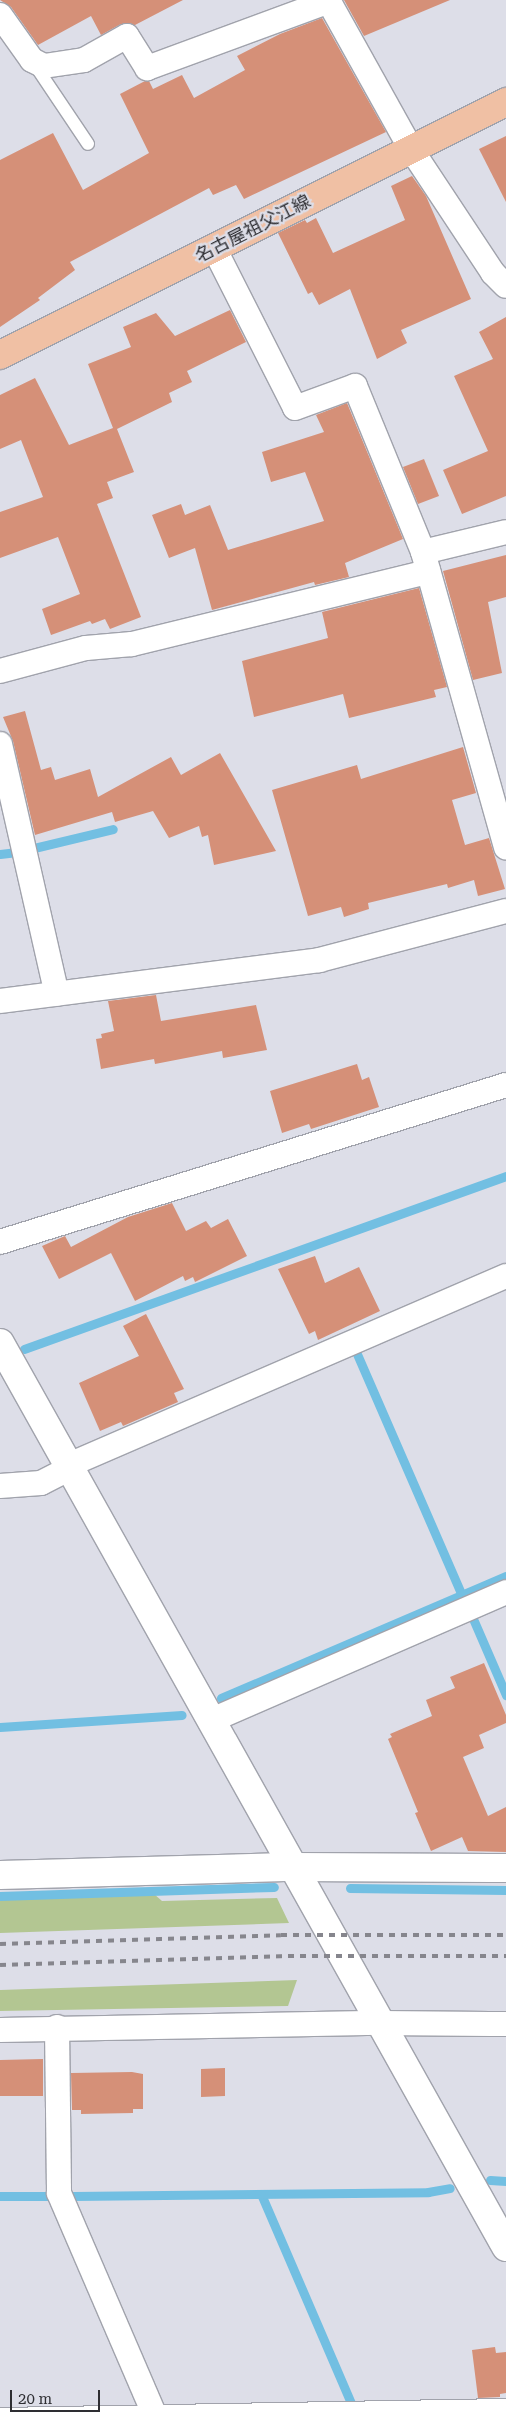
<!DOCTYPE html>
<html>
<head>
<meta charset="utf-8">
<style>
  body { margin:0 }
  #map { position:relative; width:506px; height:2423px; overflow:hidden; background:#dddee8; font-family:"Roboto Serif","Noto Sans JP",serif }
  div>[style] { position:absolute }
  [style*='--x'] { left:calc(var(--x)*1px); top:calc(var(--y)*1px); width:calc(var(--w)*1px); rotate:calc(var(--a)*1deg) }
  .green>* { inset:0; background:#b3c692 }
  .stream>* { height:9px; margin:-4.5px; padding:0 4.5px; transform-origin:4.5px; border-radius:4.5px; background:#72bfe2 }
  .building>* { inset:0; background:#d59078 }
  .roads { filter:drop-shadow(1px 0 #a1a3ac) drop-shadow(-1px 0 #a1a3ac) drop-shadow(0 1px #a1a3ac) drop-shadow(0 -1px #a1a3ac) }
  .service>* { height:12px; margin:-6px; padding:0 6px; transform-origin:6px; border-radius:6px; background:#fff }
  .minor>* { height:24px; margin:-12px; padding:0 12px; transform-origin:12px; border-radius:12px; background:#fff }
  .tertiary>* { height:28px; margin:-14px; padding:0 14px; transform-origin:14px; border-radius:14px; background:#fff }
  .primary>* { height:28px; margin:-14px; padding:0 14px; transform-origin:14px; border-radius:14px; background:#f0c0a4 }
  .rail>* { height:4px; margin-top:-2px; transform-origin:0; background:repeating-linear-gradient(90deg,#86868d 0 6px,transparent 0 12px) }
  span { translate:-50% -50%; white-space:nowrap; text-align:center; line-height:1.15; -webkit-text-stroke:4.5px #dddee8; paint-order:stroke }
  .street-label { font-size:18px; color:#2e2e32 }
  .scale { position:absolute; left:10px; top:2390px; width:90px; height:22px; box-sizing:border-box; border:2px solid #2e2e32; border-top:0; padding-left:6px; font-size:15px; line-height:18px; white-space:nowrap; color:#2e2e32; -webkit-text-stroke:4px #dddee8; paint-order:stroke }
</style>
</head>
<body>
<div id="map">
  <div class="green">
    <div style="clip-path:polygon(154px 1894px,162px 1901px,277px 1898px,289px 1923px,0 1933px,0 1899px)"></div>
    <div style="clip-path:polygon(297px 1980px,288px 2006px,0 2011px,0 1990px)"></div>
  </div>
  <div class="stream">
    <div style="--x:34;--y:848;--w:81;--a:-13.5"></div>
    <div style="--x:0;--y:854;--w:17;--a:-7"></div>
    <div style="--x:24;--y:1349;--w:512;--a:-19.74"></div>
    <div style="--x:357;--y:1354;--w:263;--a:66.5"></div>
    <div style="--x:474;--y:1621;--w:81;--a:66.6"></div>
    <div style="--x:221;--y:1698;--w:310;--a:-23.2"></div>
    <div style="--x:0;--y:1727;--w:182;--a:-3.8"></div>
    <div style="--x:350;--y:1888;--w:156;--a:0.7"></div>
    <div style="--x:0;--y:1896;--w:274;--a:-1.9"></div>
    <div style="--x:490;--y:2180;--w:16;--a:4"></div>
    <div style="--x:261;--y:2194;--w:228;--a:66.7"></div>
    <div style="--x:0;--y:2196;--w:51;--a:0"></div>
    <div style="--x:73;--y:2196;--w:355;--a:-0.6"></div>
    <div style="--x:428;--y:2192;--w:22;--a:-10"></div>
  </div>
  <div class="building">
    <div style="clip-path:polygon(0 0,183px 0,135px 25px,121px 24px,101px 35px,91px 16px,38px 45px,11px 7px)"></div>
    <div style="clip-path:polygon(344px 0,450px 0,364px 36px)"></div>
    <div style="clip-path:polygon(322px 18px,386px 132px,244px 199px,236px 185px,213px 195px,209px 188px,70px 262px,75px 270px,38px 298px,40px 300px,0 327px,0 160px,53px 133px,83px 190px,149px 153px,120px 94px,145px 81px,149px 81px,153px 89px,182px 75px,194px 98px,245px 70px,237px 56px,280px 34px)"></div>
    <div style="clip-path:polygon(506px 136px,506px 202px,479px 149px)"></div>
    <div style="clip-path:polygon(412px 176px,426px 196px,471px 299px,401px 330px,407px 343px,377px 359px,350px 289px,319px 305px,312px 292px,308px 294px,278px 233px,305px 220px,307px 223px,316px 218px,333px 253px,405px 220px,391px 186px)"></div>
    <div style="clip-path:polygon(230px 310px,246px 342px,187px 371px,192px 382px,169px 393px,172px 402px,117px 429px,134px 472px,107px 482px,113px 498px,97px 504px,141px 617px,110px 629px,105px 619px,92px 624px,90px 621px,51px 635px,42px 609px,80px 594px,58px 537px,0 558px,0 512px,43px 497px,21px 440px,0 449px,0 395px,35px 378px,69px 445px,113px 428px,88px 364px,131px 347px,123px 327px,156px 313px,175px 336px)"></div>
    <div style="clip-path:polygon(506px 317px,506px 496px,462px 514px,443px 470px,488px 451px,454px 376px,493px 359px,479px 332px)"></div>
    <div style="clip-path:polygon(347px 403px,403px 539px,345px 563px,349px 577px,315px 585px,314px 582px,212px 610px,195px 548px,169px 558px,152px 515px,181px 504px,185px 515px,210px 505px,228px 550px,324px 521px,305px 472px,271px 482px,262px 452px,324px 432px,316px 415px)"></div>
    <div style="clip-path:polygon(424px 459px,439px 496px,418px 504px,403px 467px)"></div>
    <div style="clip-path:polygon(506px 555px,506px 597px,488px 602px,502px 673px,473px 680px,443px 571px)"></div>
    <div style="clip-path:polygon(419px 588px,447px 687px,434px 690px,436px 697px,349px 718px,343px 694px,254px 717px,242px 661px,328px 638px,322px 612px)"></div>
    <div style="clip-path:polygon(25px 711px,41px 770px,51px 767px,55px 780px,90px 769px,98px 797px,171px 757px,181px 775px,220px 753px,276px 851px,214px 865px,208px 835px,202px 837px,199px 826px,169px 838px,153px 811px,115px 822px,112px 812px,35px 835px,13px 741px,3px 717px)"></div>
    <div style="clip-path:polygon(463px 747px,476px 793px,452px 800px,465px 845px,489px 838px,505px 889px,478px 896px,474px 880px,448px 888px,447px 884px,368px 903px,369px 909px,344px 917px,341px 907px,308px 916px,272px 790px,357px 765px,361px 779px)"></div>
    <div style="clip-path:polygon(156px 995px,161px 1021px,256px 1005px,267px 1050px,223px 1058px,222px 1051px,155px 1064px,154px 1059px,101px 1069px,96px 1039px,102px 1038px,101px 1034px,114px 1031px,108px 1001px)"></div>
    <div style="clip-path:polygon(357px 1064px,362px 1080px,369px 1077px,379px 1107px,311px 1129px,309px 1124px,282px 1133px,270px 1091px)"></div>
    <div style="clip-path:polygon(172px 1203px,186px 1231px,206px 1221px,211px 1228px,228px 1219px,247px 1256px,195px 1282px,193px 1277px,185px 1281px,183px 1276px,135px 1301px,111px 1253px,59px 1279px,42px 1246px,65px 1236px,71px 1247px,128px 1217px)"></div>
    <div style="clip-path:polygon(315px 1256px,325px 1283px,359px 1267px,380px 1311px,318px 1340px,315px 1331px,309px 1334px,278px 1269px)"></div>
    <div style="clip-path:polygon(146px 1314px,184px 1389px,174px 1393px,178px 1402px,123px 1426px,121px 1422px,100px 1431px,79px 1383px,139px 1356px,123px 1326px)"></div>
    <div style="clip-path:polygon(484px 1663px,506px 1715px,506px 1723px,479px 1735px,484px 1748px,463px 1757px,488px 1816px,506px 1807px,506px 1852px,468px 1851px,462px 1837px,431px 1851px,415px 1813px,418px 1812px,388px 1739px,392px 1737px,390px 1734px,432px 1716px,426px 1700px,455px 1688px,450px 1677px)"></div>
    <div style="clip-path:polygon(43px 2059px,43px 2096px,0 2096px,0 2060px)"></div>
    <div style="clip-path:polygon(225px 2068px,225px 2096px,201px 2097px,201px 2069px)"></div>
    <div style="clip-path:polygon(132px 2072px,143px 2074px,143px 2109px,133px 2109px,133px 2113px,81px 2114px,81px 2110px,72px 2110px,71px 2073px)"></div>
    <div style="clip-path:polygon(495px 2347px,496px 2353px,506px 2352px,506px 2393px,500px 2394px,500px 2397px,478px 2398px,472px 2350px)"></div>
  </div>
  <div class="roads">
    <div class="service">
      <div style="--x:35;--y:65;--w:95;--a:56.1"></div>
    </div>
    <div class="minor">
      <div style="--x:328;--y:0;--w:171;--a:60.9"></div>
      <div style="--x:411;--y:149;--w:149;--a:56.5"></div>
      <div style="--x:493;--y:273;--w:18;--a:45"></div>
      <div style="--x:0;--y:15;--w:55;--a:54.6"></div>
      <div style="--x:32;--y:60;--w:13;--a:27"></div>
      <div style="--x:44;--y:66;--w:40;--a:-8.5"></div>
      <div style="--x:84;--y:60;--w:49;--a:-29.2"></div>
      <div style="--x:127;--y:36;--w:38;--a:58"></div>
      <div style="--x:147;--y:68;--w:194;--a:-20.2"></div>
      <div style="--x:214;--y:248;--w:179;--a:63.1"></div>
      <div style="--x:295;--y:408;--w:64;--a:-20.1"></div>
      <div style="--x:355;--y:386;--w:179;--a:67.7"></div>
      <div style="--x:423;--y:552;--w:307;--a:74.3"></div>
      <div style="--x:423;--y:552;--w:85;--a:-13.5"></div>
      <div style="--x:0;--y:671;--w:89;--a:-15"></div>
      <div style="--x:86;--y:648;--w:46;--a:-5"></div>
      <div style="--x:132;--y:644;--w:305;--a:-13.7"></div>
      <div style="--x:0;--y:744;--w:256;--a:77.2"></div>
      <div style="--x:0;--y:1001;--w:322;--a:-7.3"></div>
      <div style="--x:319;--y:960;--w:193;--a:-14.7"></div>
      <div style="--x:0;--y:1242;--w:530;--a:-17.24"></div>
      <div style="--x:69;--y:1465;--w:476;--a:-23.4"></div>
      <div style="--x:0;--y:1486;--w:41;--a:-4.2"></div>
      <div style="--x:41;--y:1483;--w:34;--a:-27"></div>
      <div style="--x:212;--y:1720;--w:321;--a:-23.5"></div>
      <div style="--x:57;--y:2027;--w:166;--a:89.3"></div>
      <div style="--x:59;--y:2193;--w:250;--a:66.7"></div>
      <div style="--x:0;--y:2030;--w:380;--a:-1.1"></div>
      <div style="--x:380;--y:2023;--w:126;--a:0.5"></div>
      <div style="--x:0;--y:2420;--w:506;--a:-1.02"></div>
    </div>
    <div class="tertiary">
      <div style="--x:0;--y:1343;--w:1036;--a:60.76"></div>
      <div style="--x:0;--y:1875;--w:294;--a:-1.6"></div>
      <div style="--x:294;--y:1867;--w:212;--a:0.3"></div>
    </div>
    <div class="primary">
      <div style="--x:0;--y:355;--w:566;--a:-26.57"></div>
    </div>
  </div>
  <div class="rail">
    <div style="--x:0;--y:1944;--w:281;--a:-1.8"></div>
    <div style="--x:281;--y:1935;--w:225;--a:0"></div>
    <div style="--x:0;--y:1965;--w:288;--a:-1.8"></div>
    <div style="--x:288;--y:1956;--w:218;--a:0"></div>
  </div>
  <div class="street-label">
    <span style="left:253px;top:229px;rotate:-27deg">名古屋祖父江線</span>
  </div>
  <div class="scale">20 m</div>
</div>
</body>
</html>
